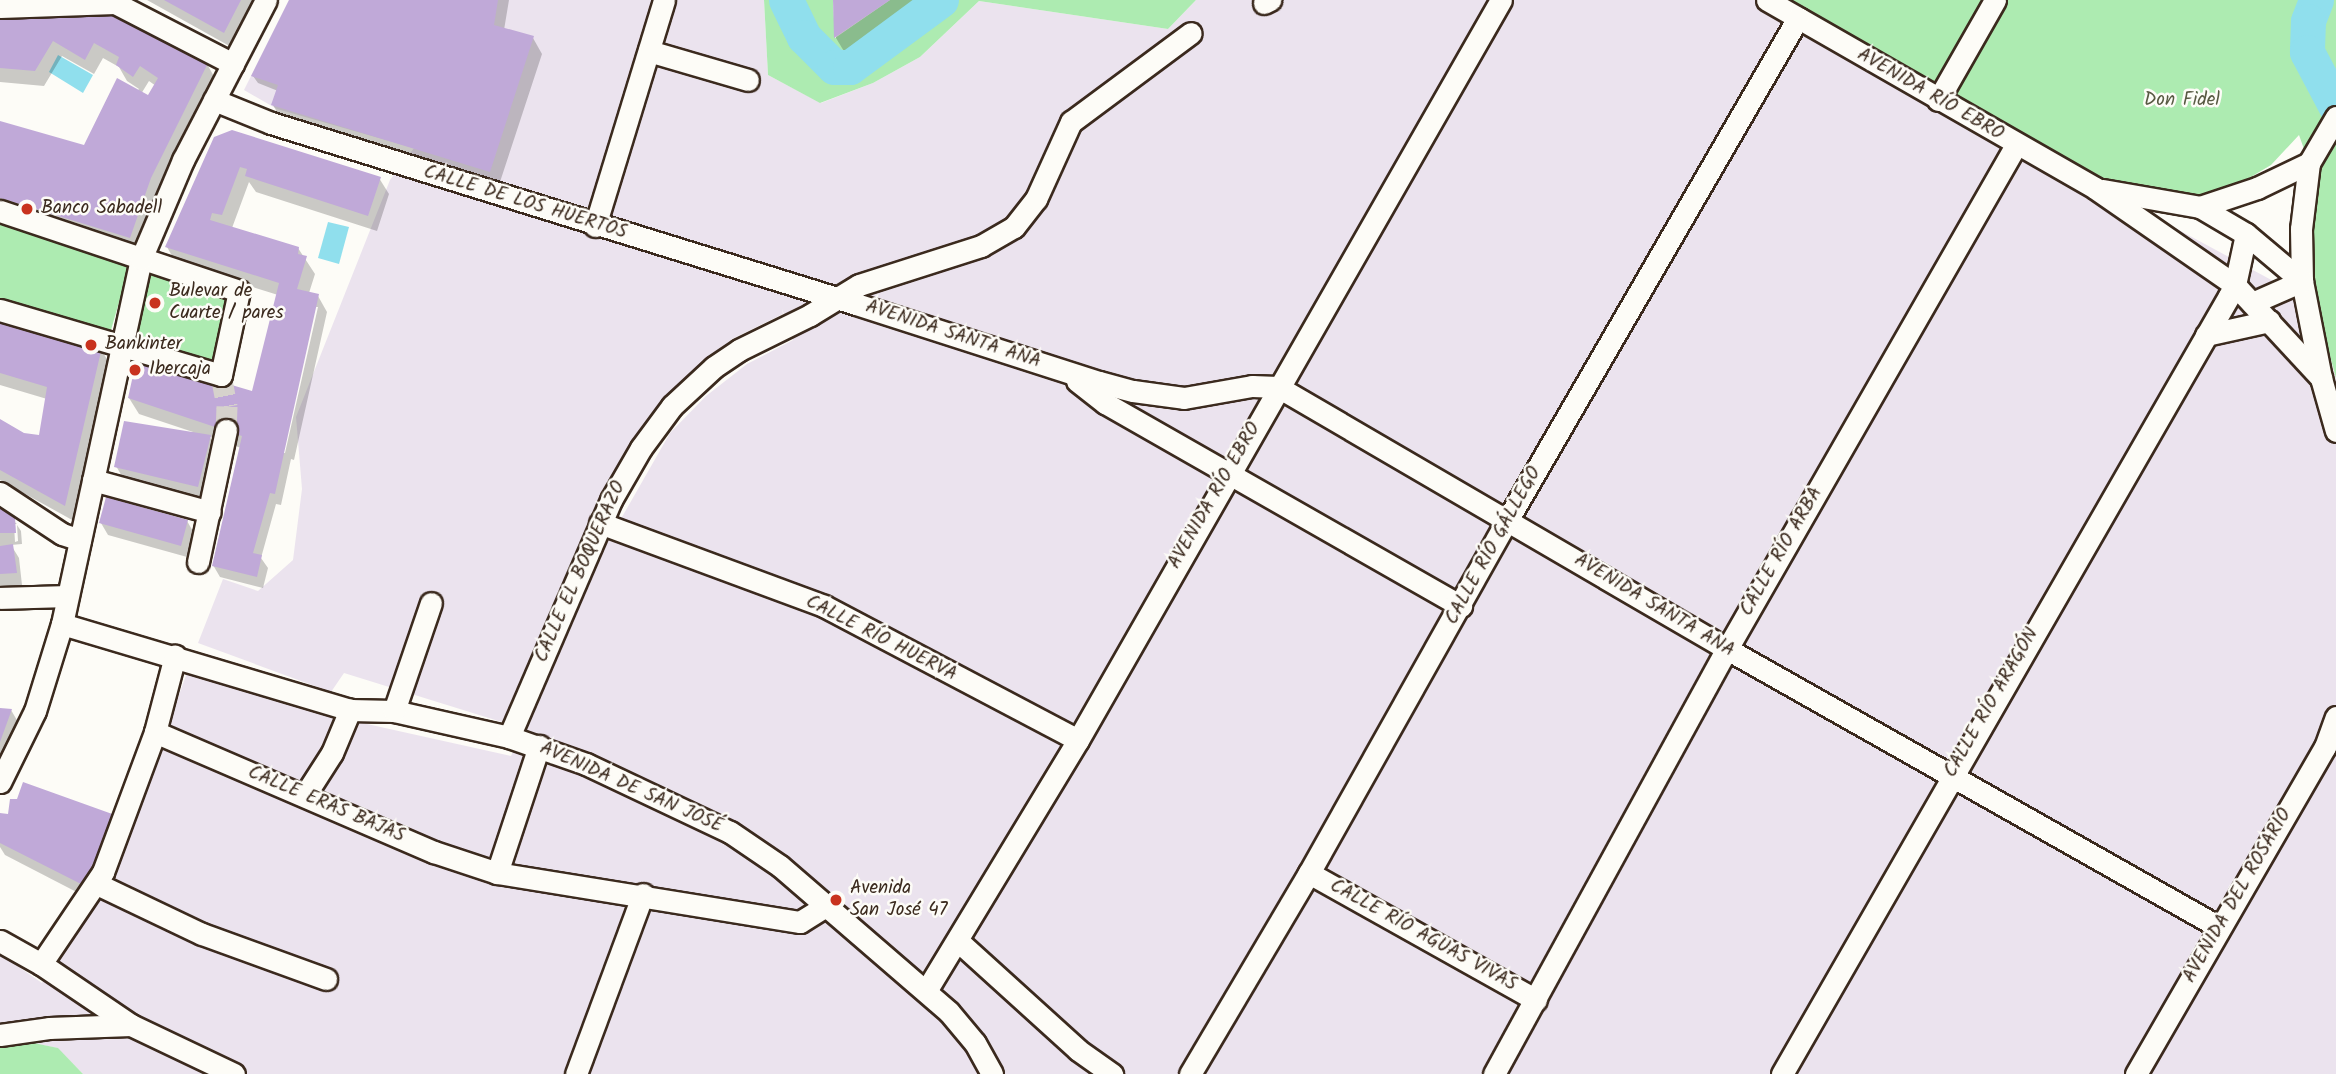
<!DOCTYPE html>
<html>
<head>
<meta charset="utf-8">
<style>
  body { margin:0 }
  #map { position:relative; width:2336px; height:1074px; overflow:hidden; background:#fdfcf7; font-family:Kalam,sans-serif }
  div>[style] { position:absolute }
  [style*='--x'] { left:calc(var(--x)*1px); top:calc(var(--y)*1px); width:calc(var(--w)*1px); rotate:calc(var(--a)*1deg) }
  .built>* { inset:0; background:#ebe3ee }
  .green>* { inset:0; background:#adebb1 }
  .water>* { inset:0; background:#90dfed }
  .shadow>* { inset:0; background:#0003 }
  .river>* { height:35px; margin:-17.5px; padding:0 17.5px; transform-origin:17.5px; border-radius:17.5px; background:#90dfed }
  .building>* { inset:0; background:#c0a9d8 }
  .minor-tunnel>* { height:21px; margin-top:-10.5px; transform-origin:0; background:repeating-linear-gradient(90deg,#d6d2cc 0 21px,transparent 0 31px) }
  .roads { filter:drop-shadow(2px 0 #3b2a1e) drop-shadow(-2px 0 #3b2a1e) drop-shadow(0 2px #3b2a1e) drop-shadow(0 -2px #3b2a1e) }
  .minor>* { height:21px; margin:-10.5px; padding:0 10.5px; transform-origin:10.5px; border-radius:10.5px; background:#fdfcf7 }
  .dots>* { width:19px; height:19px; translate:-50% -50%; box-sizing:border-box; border:4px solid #fdfcf7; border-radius:50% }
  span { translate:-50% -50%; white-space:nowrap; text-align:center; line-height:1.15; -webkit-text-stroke:5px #fdfcf7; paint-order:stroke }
  .street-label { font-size:19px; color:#3b2a1e }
  .park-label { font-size:19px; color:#585a43 }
  .poi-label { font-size:19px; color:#3b2a1e }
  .left { translate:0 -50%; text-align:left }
</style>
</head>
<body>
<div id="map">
  <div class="built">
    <div style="clip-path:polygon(289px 0,764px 0,768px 75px,821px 103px,873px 83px,920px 57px,979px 1px,1168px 29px,1196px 0,1779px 0,1938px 100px,2316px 304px,2336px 378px,2336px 1074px,83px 1074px,57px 1048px,0 1036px,0 954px,42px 983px,131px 829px,189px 667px,358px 722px,511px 756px,602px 552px,670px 433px,706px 396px,747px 364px,793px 340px,782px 309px,783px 314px,732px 339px,686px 377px,648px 417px,588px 528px,505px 723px,344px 673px,331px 692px,198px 643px,223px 579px,258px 591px,293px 560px,302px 489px,296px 417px,390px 180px,414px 148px,277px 109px,244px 90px)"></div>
  </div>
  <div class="green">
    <div style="clip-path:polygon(764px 0,833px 0,835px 38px,890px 0,1196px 0,1168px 29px,979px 1px,920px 57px,873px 83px,820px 103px,768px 75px)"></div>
    <div style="clip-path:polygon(1779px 0,2336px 0,2336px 378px,2316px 304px,2302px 281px,2309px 163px,2299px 135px,2271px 165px,2200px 207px,2095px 188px)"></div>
    <div style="clip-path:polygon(0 216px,131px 261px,111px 330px,0 299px)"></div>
    <div style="clip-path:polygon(144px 266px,233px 294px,217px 369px,129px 341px)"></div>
    <div style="clip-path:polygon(0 1036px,58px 1048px,83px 1074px,0 1074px)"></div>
  </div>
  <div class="water">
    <div style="clip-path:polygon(58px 55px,93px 75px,83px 93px,49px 72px)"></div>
    <div style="clip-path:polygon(328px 222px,349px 227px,339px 264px,318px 258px)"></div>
  </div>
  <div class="shadow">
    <div style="clip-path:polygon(147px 0,259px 0,233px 48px)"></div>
    <div style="clip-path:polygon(291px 0,509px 0,504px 30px,533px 38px,542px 54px,498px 188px,282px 121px,273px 105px,278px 91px,258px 83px,253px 76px)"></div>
    <div style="clip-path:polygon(834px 0,923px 0,845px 53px,836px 38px)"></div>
    <div style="clip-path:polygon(evenodd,0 17px,207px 64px,216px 80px,139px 253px,0 211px,0 123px,85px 147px,139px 89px,127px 81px,119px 67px,103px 58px,94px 74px,62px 56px,44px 86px,0 82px,0 17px,149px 81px,156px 86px,149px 97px,141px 94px,149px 81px)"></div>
    <div style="clip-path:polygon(evenodd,215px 138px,379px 178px,389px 194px,377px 231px,256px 192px,249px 182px,232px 228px,298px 248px,315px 274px,309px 293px,318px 296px,327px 312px,294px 460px,291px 459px,281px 505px,276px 504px,261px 558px,268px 568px,263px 588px,220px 577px,213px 565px,241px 448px,210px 437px,216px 449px,205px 498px,123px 478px,116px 466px,193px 432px,139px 414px,129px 398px,253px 393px,278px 295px,176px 263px,167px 247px,215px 138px,314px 307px,318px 307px,285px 453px,282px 453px,314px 307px)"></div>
    <div style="clip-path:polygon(0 319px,100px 348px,110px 364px,74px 521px,0 480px,0 421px,23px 435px,40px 437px,47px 399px,0 385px)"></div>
    <div style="clip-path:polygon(0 510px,17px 524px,14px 524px,15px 542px,18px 541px,17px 525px,21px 531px,22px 544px,11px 545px,19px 558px,22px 585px,0 586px)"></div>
    <div style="clip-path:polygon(187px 521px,194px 533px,187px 557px,108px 535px,101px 523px)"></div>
    <div style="clip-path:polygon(0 710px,11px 710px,18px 722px,0 773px)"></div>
    <div style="clip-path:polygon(114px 816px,92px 900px,5px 855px,0 847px,0 821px)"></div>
  </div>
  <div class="river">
    <div style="--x:786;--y:0;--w:41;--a:64.1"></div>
    <div style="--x:804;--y:37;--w:42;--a:45"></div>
    <div style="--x:834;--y:67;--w:16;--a:0"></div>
    <div style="--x:850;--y:67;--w:113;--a:-36.4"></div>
    <div style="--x:2316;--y:0;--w:22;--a:111"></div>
    <div style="--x:2308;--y:21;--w:31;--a:92"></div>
    <div style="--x:2307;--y:52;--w:62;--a:62.2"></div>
  </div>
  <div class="building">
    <div style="clip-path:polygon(164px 0,241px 0,224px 33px)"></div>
    <div style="clip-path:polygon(289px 0,498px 0,494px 25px,534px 36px,490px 172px,271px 105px,278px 85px,251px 76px)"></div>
    <div style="clip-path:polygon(833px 0,890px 0,834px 38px)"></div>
    <div style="clip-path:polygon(114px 13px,208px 63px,151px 178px,130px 238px,0 198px,0 121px,84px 145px,117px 78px,148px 95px,158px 78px,140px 66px,133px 77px,116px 65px,119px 57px,94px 43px,85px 60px,53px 41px,35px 71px,0 68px,0 15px)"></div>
    <div style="clip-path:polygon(232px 130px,381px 177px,368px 216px,245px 176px,247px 169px,240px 167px,222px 215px,212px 213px,210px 220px,299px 247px,298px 254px,307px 256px,297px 289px,319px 294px,275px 494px,270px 493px,253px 553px,262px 555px,257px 577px,212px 566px,242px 436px,128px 398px,137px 357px,252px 391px,279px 283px,165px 247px,214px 137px)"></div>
    <div style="clip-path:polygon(0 318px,102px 347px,65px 506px,0 470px,0 419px,24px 433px,39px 435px,47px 387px,0 373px)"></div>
    <div style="clip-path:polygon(124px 421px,211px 435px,198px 487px,114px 467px)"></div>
    <div style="clip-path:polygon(106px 497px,188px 520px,181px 546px,99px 523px)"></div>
    <div style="clip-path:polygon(0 508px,15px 518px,16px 533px,0 533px)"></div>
    <div style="clip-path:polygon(13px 544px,17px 573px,0 574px,0 546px)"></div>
    <div style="clip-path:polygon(0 708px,12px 709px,0 742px)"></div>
    <div style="clip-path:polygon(23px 782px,115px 815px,83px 885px,0 843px,0 813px,8px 814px,10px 799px,17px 799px)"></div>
  </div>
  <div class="minor-tunnel">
    <div style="--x:221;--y:375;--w:32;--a:79"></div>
    <div style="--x:227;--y:406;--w:24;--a:92"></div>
  </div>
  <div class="roads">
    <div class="minor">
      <div style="--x:1767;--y:0;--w:378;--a:29.8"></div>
      <div style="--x:2095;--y:188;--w:170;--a:34.7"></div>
      <div style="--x:2235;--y:285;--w:127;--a:47.2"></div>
      <div style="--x:1264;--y:3;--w:7;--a:-27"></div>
      <div style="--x:0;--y:7;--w:115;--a:-2"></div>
      <div style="--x:115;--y:3;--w:133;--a:27.3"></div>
      <div style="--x:649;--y:51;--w:103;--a:16.3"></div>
      <div style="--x:214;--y:100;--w:61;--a:22"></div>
      <div style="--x:271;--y:123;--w:612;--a:17.19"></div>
      <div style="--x:856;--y:304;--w:255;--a:17.8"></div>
      <div style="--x:1099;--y:382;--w:35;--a:15"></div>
      <div style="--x:1133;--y:391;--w:51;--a:7.8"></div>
      <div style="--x:1184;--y:398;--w:69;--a:-10"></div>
      <div style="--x:1252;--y:386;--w:26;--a:2"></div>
      <div style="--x:1278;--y:387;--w:520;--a:30.26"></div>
      <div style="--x:1727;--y:649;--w:565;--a:29.47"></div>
      <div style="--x:1938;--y:100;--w:115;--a:-60.3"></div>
      <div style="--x:2336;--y:117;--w:53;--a:120.4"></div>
      <div style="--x:2309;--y:163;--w:66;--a:96.9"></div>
      <div style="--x:2301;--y:229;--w:52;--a:88.9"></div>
      <div style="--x:2302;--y:281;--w:99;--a:78.9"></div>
      <div style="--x:2321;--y:378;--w:55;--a:74.2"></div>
      <div style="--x:2103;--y:190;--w:98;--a:9.9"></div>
      <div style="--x:2200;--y:207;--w:60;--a:-18.4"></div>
      <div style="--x:2257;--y:188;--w:58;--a:-25.7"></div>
      <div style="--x:2200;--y:207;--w:53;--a:30.4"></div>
      <div style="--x:2246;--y:234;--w:73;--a:40"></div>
      <div style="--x:0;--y:211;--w:252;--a:18.5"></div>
      <div style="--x:239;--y:291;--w:86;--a:102.1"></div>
      <div style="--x:221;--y:375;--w:230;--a:-163.6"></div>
      <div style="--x:595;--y:226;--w:236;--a:-73"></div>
      <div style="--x:2252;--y:303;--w:55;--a:-23.7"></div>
      <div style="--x:2206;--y:335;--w:65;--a:-12.5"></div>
      <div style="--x:1077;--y:381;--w:36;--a:38"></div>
      <div style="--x:1105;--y:403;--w:410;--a:29.7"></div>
      <div style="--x:93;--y:480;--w:121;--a:15.3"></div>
      <div style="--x:0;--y:493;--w:74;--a:33.5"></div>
      <div style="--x:62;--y:534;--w:19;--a:18"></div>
      <div style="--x:600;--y:523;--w:239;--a:20.3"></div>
      <div style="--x:824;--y:606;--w:287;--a:27.8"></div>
      <div style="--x:198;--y:562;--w:135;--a:-78"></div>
      <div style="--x:0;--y:598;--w:67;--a:-1.7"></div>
      <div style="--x:62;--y:624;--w:301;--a:16.6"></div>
      <div style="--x:350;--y:710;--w:44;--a:1.3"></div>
      <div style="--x:394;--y:711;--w:118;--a:12.7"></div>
      <div style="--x:509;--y:737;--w:82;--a:19.3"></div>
      <div style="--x:586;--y:764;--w:159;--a:25.3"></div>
      <div style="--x:730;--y:832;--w:60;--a:34.2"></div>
      <div style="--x:780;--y:866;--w:223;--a:40.8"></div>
      <div style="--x:949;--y:1012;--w:40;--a:50"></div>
      <div style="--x:975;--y:1043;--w:35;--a:61"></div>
      <div style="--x:394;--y:711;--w:114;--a:-71.1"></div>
      <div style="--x:155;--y:732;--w:304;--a:23.3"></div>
      <div style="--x:434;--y:852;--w:66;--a:18.4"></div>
      <div style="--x:497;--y:873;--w:307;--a:9.2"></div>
      <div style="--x:800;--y:922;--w:32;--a:-32"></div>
      <div style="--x:509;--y:737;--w:258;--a:-66.7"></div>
      <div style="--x:611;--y:500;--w:60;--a:-60"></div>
      <div style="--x:641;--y:448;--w:52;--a:-53.6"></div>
      <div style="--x:672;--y:406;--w:57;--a:-42.9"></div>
      <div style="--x:714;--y:367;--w:30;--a:-34"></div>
      <div style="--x:739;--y:350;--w:79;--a:-26.2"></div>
      <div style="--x:810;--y:315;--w:57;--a:-31.5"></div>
      <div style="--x:859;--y:285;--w:128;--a:-17.7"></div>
      <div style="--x:981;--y:246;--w:38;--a:-30"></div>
      <div style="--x:1014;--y:227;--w:36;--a:-52"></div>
      <div style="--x:1036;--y:199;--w:85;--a:-65.6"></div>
      <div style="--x:1071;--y:122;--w:149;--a:-36.6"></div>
      <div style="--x:0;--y:782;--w:79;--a:-63.8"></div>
      <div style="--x:35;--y:711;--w:91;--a:-72.8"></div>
      <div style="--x:62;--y:624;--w:373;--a:-77.8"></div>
      <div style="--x:141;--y:259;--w:108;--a:-67"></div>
      <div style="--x:183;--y:160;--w:180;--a:-62.6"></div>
      <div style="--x:305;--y:795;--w:50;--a:-57.3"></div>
      <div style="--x:332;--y:753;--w:47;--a:-67.3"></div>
      <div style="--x:497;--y:873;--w:134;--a:-71.7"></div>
      <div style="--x:1309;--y:873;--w:260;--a:29.2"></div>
      <div style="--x:97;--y:884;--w:116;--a:25.5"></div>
      <div style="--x:202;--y:934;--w:132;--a:19.9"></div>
      <div style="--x:0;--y:941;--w:47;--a:29.3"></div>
      <div style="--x:41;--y:964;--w:109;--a:34.1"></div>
      <div style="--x:131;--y:1025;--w:114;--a:25.4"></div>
      <div style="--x:958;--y:941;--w:162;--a:42.2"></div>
      <div style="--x:1078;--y:1050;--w:42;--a:35.2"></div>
      <div style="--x:41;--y:964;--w:111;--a:-56"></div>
      <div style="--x:103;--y:872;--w:149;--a:-69.6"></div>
      <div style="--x:155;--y:732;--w:79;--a:-75.3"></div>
      <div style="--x:926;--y:991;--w:293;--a:-58.8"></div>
      <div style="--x:1078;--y:740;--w:852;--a:-60.25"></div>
      <div style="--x:0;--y:1035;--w:49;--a:-8.1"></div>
      <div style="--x:49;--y:1028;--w:82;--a:-2.1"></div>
      <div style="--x:576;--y:1074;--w:192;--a:-69.6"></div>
      <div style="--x:1190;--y:1074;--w:234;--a:-59.4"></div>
      <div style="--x:1309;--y:873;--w:406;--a:-60.7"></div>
      <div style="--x:1508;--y:519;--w:579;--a:-59.94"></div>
      <div style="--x:1494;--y:1074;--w:485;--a:-61.3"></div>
      <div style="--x:1727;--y:649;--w:581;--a:-60.17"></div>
      <div style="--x:1782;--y:1074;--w:897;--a:-60.12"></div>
      <div style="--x:2229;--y:296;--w:13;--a:-61"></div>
      <div style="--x:2235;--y:285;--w:52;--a:-77.8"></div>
      <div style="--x:2136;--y:1074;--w:378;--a:-60"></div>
      <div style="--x:2325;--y:747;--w:32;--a:-70"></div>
    </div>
  </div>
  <div class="dots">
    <div style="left:27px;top:209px;background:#c8321e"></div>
    <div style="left:155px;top:303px;background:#c8321e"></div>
    <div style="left:91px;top:345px;background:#c8321e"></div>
    <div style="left:135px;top:370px;background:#c8321e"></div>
    <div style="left:836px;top:900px;background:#c8321e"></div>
  </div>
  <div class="street-label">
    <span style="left:1930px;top:95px;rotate:30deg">AVENIDA RÍO EBRO</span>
    <span style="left:525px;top:203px;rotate:17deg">CALLE DE LOS HUERTOS</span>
    <span style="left:953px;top:335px;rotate:18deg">AVENIDA SANTA ANA</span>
    <span style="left:1215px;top:496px;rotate:-60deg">AVENIDA RÍO EBRO</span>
    <span style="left:1494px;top:546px;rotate:-61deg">CALLE RÍO GÁLLEGO</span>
    <span style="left:1782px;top:552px;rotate:-60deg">CALLE RÍO ARBA</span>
    <span style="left:581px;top:572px;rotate:-66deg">CALLE EL BOQUERAZO</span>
    <span style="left:1654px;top:606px;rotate:31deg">AVENIDA SANTA ANA</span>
    <span style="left:881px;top:639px;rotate:27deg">CALLE RÍO HUERVA</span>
    <span style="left:1992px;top:703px;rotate:-60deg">CALLE RÍO ARAGÓN</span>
    <span style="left:631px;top:788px;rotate:24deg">AVENIDA DE SAN JOSÉ</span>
    <span style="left:326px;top:805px;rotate:23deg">CALLE ERAS BAJAS</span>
    <span style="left:2238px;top:896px;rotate:-60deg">AVENIDA DEL ROSARIO</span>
    <span style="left:1423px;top:936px;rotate:29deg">CALLE RÍO AGUAS VIVAS</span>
  </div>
  <div class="park-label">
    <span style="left:2182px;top:101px">Don Fidel</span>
  </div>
  <div class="poi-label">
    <span class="left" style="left:41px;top:209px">Banco Sabadell</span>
    <span class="left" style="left:169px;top:303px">Bulevar de<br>Cuarte / pares</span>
    <span class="left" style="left:105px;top:345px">Bankinter</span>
    <span class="left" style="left:149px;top:370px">Ibercaja</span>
    <span class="left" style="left:850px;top:900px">Avenida<br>San José 47</span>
  </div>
</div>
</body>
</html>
